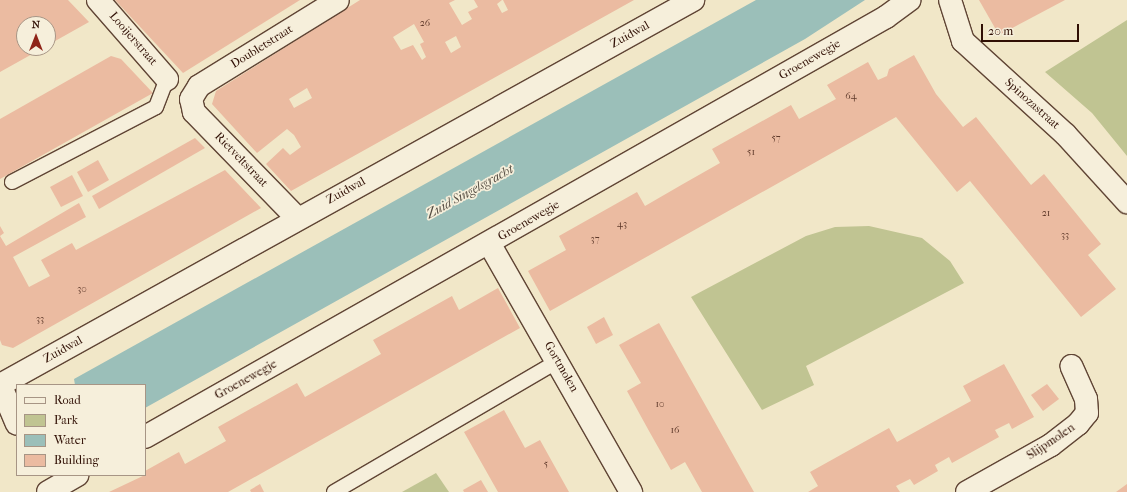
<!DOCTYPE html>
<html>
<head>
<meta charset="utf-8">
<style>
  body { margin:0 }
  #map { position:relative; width:1127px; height:492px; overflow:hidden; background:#f1e7c8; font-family:"IM FELL French Canon",serif }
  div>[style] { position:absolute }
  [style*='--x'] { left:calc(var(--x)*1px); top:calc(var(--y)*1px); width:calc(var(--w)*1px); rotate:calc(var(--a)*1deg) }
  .green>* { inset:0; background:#c0c492 }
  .water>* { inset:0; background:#9bbfb9 }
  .pier>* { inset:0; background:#f1e7c8 }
  .building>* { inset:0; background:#ebbba1 }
  .roads { filter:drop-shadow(1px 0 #604535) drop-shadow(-1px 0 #604535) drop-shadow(0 1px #604535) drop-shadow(0 -1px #604535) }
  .lane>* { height:14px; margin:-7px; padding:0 7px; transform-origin:7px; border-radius:7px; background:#f6efdb }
  .street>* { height:22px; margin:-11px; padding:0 11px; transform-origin:11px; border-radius:11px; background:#f6efdb }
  span { translate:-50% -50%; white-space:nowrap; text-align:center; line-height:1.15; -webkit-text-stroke:3.5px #f6efdb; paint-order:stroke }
  .number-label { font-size:10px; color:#5f3a2b }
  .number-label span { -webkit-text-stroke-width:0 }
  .street-label { font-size:12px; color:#300f04 }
  .water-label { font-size:13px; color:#554d43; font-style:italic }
  .legend { position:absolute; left:16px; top:384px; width:130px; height:92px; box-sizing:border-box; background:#f6efdb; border:1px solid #a79585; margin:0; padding:5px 7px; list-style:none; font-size:12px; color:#300f04 }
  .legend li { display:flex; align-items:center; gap:8px; height:20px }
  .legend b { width:20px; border:1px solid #a79585 }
  .north { position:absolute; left:16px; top:16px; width:40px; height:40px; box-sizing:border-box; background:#f6efdb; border:1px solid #a79585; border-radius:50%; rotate:0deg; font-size:11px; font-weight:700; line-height:16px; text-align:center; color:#300f04 }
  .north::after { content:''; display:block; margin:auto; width:14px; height:18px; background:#8f2418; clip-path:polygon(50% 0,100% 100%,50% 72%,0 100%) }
  .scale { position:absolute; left:981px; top:24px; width:98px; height:18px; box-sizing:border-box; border:2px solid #300f04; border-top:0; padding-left:5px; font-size:12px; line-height:14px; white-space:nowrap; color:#300f04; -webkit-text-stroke:3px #f6efdb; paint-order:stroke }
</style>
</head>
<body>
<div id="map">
  <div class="green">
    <div style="clip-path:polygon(1127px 20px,1127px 156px,1092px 113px,1045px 72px)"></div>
    <div style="clip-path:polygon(869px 226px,922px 238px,950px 261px,964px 283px,806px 366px,814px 385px,762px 410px,691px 297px,806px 236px,835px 227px)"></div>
    <div style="clip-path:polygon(436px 473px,449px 492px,402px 492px)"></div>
  </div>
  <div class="water">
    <div style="clip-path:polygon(756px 0,865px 0,805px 39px,145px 408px,145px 385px,75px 385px,74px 379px)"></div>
  </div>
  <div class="pier">
    <div style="clip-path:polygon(17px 428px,17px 461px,9px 465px,0 447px,0 436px)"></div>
  </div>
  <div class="building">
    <div style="clip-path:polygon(0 0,68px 0,89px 22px,48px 45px,48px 24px,24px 24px,24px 48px,43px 48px,0 72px)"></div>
    <div style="clip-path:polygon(115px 0,300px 0,183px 73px)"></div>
    <div style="clip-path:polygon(evenodd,360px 0,455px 0,449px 3px,462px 25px,472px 19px,468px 12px,478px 7px,474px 0,502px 0,497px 4px,502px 13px,508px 10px,503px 0,634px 0,291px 191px,266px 164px,283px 148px,290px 155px,301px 147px,294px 135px,287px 129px,257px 153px,212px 104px,216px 91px,360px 0,414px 24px,424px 42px,420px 44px,426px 57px,422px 60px,413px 45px,401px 50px,393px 37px,414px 24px,360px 0,456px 36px,461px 47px,451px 53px,445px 42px,456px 36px,360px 0,307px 88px,312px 98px,294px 108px,289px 99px,307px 88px)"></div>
    <div style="clip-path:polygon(979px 0,1065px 0,999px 35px)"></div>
    <div style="clip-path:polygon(914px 55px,936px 94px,963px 127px,976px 117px,1031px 185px,1044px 174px,1101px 244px,1088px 255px,1116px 289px,1081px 317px,970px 181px,957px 192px,896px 117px,550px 311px,528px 271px,566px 250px,559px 236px,637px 192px,645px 206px,683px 184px,720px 163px,712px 149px,791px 105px,799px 119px,836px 99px,827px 85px,868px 62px,878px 80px,887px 76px,889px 69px)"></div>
    <div style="clip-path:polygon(111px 56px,121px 59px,153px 93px,0 179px,0 119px)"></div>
    <div style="clip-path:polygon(195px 138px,205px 148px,99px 209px,92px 196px)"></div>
    <div style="clip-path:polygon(98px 160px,109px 180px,88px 192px,77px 172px)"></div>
    <div style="clip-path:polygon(225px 170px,261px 208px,13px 348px,2px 345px,0 340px,0 226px,4px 233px,0 236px,6px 246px,79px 203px,86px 217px,13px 257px,29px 287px,50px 276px,41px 260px,72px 243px,76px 250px)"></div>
    <div style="clip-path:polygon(72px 175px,83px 196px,61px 207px,50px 187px)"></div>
    <div style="clip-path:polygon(498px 288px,520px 328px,228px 492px,109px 492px,145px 475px,145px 471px,179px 452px,185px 464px,226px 441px,218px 427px,297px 383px,305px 397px,381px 354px,373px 340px,452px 296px,459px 310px)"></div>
    <div style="clip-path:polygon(604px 317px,613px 335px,596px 344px,587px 327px)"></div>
    <div style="clip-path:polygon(659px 323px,703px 401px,754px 492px,702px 492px,685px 462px,671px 470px,649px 431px,627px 391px,641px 383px,619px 345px)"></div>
    <div style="clip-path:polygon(1004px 364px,1034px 417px,1012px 429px,1009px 423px,995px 430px,999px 437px,952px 463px,949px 457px,935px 465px,938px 471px,914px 485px,910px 479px,896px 486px,900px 492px,808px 492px,818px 486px,810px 472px,889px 428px,897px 442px,971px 401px,963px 386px)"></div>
    <div style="clip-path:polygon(1047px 384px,1059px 399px,1043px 411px,1031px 395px)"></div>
    <div style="clip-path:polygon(504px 410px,525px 448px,540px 440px,569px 492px,498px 492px,464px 432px)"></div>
    <div style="clip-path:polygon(481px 480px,488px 492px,464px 492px,463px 490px)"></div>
    <div style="clip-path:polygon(260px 484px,264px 492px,251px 492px,250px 490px)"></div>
    <div style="clip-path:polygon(1127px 484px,1127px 492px,1116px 492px)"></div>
  </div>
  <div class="roads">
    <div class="lane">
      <div style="--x:12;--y:182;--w:162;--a:-27.5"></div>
      <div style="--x:156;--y:107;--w:30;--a:-69"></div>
      <div style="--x:334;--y:492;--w:259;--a:-30.3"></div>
    </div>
    <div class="street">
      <div style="--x:98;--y:0;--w:105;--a:48.9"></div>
      <div style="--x:950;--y:0;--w:43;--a:72.4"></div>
      <div style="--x:963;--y:41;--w:139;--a:42.4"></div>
      <div style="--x:1066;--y:135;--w:91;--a:47.7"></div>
      <div style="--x:297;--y:218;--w:148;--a:-134.2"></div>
      <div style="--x:194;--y:112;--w:13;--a:-103"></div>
      <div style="--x:191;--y:99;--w:15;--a:-58"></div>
      <div style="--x:199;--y:86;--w:163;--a:-31.7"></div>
      <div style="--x:489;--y:243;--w:287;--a:60.3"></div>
      <div style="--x:0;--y:384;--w:43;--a:67"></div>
      <div style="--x:0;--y:385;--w:793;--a:-29.05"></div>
      <div style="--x:145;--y:437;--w:852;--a:-29.54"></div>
      <div style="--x:886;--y:17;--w:29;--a:-36"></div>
      <div style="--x:48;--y:492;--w:34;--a:-30"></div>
      <div style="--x:967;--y:492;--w:96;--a:-29.2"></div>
      <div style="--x:1051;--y:445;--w:34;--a:-38"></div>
      <div style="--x:1078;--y:424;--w:14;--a:-51"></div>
      <div style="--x:1087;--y:413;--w:14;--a:-94"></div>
      <div style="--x:1086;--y:399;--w:36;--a:-114"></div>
    </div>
  </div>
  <div class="number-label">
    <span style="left:425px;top:24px">26</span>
    <span style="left:851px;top:97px">64</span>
    <span style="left:776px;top:139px">57</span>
    <span style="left:751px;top:153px">51</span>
    <span style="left:1046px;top:214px">21</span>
    <span style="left:622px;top:225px">43</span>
    <span style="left:1065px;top:236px">33</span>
    <span style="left:595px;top:240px">37</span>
    <span style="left:82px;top:290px">30</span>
    <span style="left:40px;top:320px">33</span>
    <span style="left:660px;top:405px">10</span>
    <span style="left:675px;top:431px">16</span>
    <span style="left:546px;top:465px">5</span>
  </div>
  <div class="street-label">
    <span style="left:630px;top:35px;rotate:-29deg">Zuidwal</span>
    <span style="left:133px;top:39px;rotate:49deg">Looijerstraat</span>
    <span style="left:262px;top:47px;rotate:-32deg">Doubletstraat</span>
    <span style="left:810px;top:60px;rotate:-30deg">Groenewegje</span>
    <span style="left:1032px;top:104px;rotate:42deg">Spinozastraat</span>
    <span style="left:241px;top:160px;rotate:46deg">Rietveltstraat</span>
    <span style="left:346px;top:191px;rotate:-29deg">Zuidwal</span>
    <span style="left:529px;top:221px;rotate:-30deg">Groenewegje</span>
    <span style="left:63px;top:350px;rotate:-29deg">Zuidwal</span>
    <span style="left:561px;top:367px;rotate:60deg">Gortmolen</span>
    <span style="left:246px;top:380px;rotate:-29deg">Groenewegje</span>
    <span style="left:1051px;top:442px;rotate:-34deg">Slijpmolen</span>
  </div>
  <div class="water-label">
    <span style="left:470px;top:192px;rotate:-29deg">Zuid Singelsgracht</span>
  </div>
  <ul class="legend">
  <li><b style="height:5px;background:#f6efdb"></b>Road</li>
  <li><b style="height:11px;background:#c0c492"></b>Park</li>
  <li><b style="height:11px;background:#9bbfb9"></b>Water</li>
  <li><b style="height:11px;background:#ebbba1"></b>Building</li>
  </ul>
  <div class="north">N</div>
  <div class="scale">20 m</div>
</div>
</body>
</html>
